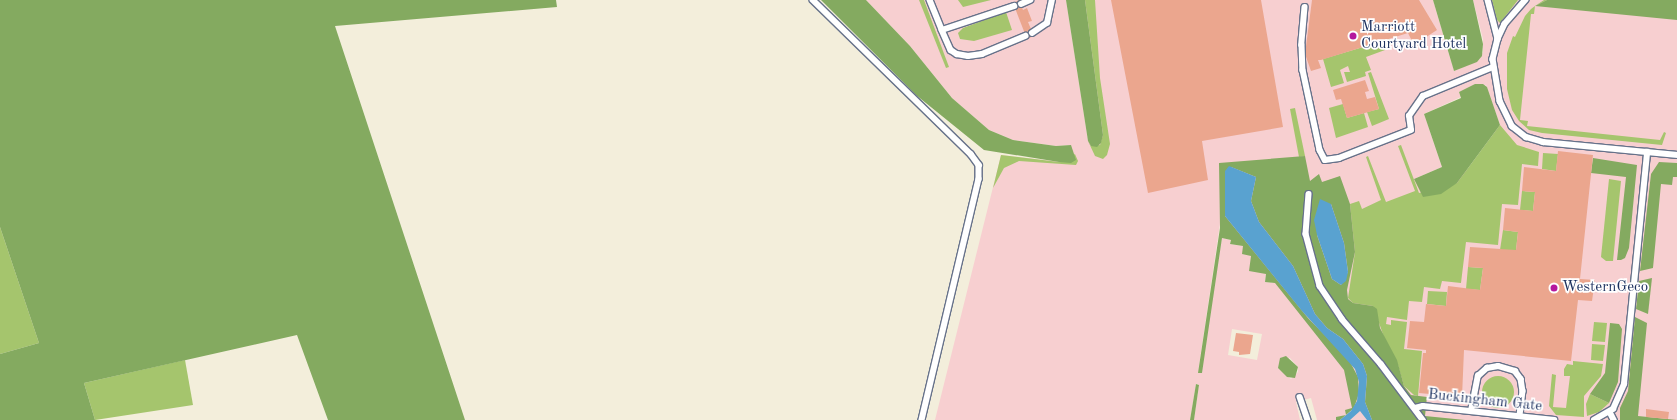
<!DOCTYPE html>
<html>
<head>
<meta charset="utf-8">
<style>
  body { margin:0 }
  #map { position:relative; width:1677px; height:420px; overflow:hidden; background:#f3eedb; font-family:"Old Standard TT",serif }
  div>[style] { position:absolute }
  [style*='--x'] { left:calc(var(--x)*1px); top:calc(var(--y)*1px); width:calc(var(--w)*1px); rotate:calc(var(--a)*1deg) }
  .built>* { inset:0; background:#f7cfd0 }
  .green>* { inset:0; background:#a5c56d }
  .round { border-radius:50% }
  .forest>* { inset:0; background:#84aa60 }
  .water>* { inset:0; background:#59a2d0 }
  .building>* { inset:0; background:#eba68e }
  .roads { filter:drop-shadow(1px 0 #67728a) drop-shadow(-1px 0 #67728a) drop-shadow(0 1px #67728a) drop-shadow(0 -1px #67728a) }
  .lane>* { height:5.5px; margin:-2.75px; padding:0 2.75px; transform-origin:2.75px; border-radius:2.75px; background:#fff }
  .dots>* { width:11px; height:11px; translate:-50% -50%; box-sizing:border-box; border:2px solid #fff; border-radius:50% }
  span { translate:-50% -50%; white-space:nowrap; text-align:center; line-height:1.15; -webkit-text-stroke:3.5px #fff; paint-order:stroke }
  .poi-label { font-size:15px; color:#1b2f5e }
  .left { translate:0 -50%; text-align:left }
  .street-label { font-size:15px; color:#1b2f5e }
</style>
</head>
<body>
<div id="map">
  <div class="built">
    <div style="clip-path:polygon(evenodd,866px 0,1066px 0,1088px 141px,1103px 135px,1085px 0,1433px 0,1454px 71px,1479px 60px,1483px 52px,1483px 39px,1473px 0,1677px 0,1677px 420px,1317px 420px,1311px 398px,1296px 402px,1300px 420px,1194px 420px,1199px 385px,1196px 384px,1190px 420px,935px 420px,1001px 155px,1071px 163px,1071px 145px,1056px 146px,1013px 140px,989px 130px,952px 98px,910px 46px,866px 0,1486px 85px,1500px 125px,1468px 170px,1414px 179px,1442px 167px,1424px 114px,1461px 97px,1459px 92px,1486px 85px,866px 0,1221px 217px,1274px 283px,1265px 282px,1266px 274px,1243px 246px,1230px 244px,1231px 240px,1222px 238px,1198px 373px,1221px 217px,866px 0,1232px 329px,1262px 334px,1257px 360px,1228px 355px,1232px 329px,866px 0,1282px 357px,1290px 358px,1298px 367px,1298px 372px,1291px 379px,1278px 368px,1282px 357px)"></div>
  </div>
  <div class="green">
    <div style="clip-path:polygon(919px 0,924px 0,949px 67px,946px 68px)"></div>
    <div style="clip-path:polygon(958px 0,991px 0,963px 7px)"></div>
    <div style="clip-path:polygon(1085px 0,1095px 0,1100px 78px,1110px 144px,1107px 155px,1103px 159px,1095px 156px,1088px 141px,1091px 146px,1100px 145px,1103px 135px)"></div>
    <div style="clip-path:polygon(1492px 0,1518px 0,1500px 23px,1497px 20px)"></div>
    <div style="clip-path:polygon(1544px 0,1547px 0,1535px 6px,1534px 14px,1531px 14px,1520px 120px,1528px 121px,1527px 126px,1660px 140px,1664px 132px,1666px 133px,1662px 145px,1542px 133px,1529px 130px,1519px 121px,1512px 110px,1507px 89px,1507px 53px,1513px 36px,1515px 37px,1525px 16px,1531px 9px,1535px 6px)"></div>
    <div style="clip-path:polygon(1006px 12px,1012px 30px,974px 41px,960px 39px,958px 33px,963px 28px)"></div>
    <div style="clip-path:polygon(1390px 39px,1392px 43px,1385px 50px,1366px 57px,1371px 70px,1365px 72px,1366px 76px,1347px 82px,1344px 72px,1350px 72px,1348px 66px,1340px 70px,1344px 83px,1331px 87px,1323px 59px)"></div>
    <div style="clip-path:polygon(1371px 72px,1389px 119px,1372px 126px,1367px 112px,1379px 109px,1368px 73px)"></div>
    <div style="clip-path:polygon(1343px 104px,1347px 118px,1364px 113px,1368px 127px,1336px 138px,1329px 108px)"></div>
    <div style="clip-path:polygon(1295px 108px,1305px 156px,1299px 157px,1290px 109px)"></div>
    <div style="clip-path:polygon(1500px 125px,1517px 145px,1539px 152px,1538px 166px,1522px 164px,1518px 205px,1502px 204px,1498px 245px,1466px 242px,1461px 283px,1442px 281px,1440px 289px,1424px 287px,1422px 302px,1409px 301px,1407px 320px,1387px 317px,1386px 324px,1391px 325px,1391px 320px,1407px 322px,1404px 349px,1422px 351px,1418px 396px,1414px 395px,1404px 386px,1398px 365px,1384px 337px,1373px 306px,1353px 303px,1348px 298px,1355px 252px,1350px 204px,1359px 201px,1362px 209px,1381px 200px,1366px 157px,1368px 156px,1386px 202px,1415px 191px,1398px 146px,1401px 145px,1419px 193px,1457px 183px)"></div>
    <div style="clip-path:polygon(1071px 145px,1078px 161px,1076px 165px,1019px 161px,1004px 168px,993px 188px,1001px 155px,1059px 162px,1075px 154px)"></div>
    <div style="clip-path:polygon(1543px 153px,1558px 154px,1556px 171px,1542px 169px)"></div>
    <div style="clip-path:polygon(1609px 179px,1621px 181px,1613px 261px,1606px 261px,1601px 257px)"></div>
    <div style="clip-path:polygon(1522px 191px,1535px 192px,1533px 211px,1520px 210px)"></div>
    <div style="clip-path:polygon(0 227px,39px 343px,0 354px)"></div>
    <div style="clip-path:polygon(1503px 230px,1518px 232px,1516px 250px,1513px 251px,1500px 250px)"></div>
    <div style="clip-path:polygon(1468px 267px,1483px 268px,1480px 290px,1466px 289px)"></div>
    <div style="clip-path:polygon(1428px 291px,1447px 292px,1446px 306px,1427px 304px)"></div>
    <div style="clip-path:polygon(1594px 322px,1607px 323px,1605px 342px,1592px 341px)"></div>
    <div style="clip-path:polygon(1592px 344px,1605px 345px,1603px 361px,1591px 360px)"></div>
    <div style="clip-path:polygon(185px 360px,193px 405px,95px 420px,84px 383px)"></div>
    <div style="clip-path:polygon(1573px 361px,1603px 364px,1601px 376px,1584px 396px,1584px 417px,1556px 415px,1549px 406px,1552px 374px,1556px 375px,1553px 407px,1566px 408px,1570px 376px,1564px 376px,1564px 369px,1567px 364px,1573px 365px)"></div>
    <div class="round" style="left:1482px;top:376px;width:32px;height:32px"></div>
    <div style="clip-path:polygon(1590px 394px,1609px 403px,1599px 412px,1587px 416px,1586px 404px)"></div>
  </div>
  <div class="forest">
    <div style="clip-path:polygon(0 0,556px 0,557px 7px,335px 26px,465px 420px,328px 420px,297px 335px,84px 383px,95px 420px,0 420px,0 354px,39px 343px,0 227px)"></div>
    <div style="clip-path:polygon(821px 0,866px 0,910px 46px,952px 98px,989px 130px,1013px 140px,1056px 146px,1071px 145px,1076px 160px,1071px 163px,1059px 162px,984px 150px,916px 95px)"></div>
    <div style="clip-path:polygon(1066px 0,1085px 0,1103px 135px,1101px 143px,1097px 147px,1091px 146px,1088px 141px)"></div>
    <div style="clip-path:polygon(1433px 0,1473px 0,1483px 44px,1482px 56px,1477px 62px,1454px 71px)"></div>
    <div style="clip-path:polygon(1547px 0,1677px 0,1677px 20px,1535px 6px)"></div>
    <div style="clip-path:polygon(1475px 84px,1483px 84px,1487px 87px,1500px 125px,1457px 183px,1441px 194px,1423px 197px,1414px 179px,1442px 167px,1424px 114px,1461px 98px,1459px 92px)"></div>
    <div style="clip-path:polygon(evenodd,1305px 156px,1310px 181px,1319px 174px,1322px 182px,1340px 176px,1350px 204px,1355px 252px,1347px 290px,1348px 299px,1353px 303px,1373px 306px,1377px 309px,1380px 328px,1397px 360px,1404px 386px,1411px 395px,1427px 397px,1425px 416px,1465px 420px,1372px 420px,1365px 402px,1367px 376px,1363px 364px,1343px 339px,1327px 328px,1315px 314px,1293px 266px,1259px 222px,1251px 201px,1256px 177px,1231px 167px,1225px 216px,1308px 318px,1349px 360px,1358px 377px,1359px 393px,1354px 408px,1340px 420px,1336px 420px,1336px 417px,1346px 415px,1345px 410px,1352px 408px,1344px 370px,1275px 283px,1265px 282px,1266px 274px,1249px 271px,1251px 256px,1242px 254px,1243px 246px,1230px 244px,1231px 240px,1222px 238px,1202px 373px,1198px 373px,1220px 228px,1219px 163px,1305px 156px,1331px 204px,1344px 243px,1348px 272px,1341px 285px,1332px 279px,1317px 235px,1331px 204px)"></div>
    <div style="clip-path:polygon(1593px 158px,1637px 165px,1629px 248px,1625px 258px,1621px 260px,1617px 260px,1626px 177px,1591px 173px)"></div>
    <div style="clip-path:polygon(1659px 162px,1677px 163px,1677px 177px,1673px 177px,1672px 185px,1661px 184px,1653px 268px,1640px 271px,1651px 174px)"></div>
    <div style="clip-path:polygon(1652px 278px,1648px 314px,1636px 309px,1639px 281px)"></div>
    <div style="clip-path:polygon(1635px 317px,1647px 323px,1638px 416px,1677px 420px,1620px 420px,1620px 408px,1628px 391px)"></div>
    <div style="clip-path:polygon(1610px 323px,1619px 324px,1622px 329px,1618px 382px,1609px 403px,1590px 394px,1605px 373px)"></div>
    <div style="clip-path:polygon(1286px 356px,1298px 367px,1295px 378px,1287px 377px,1278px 368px,1280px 358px)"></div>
    <div style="clip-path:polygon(1196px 384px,1199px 385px,1194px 420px,1190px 420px)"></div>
  </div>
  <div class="water">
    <div style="clip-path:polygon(1229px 166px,1256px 177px,1251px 201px,1259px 222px,1293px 266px,1315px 314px,1327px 328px,1343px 339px,1363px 364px,1367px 376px,1365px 402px,1372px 420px,1367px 420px,1360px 411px,1350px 420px,1340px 420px,1351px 411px,1357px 401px,1359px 382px,1355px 369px,1302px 311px,1225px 216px,1225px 171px)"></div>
    <div style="clip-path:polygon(1320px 199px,1331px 204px,1344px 243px,1348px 272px,1346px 281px,1341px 285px,1332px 279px,1317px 235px,1314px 220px)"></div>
  </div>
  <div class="building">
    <div style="clip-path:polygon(1019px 0,1023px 10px,1027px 8px,1032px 21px,1028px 22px,1034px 36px,1027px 39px,1013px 3px)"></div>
    <div style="clip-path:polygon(1111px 0,1261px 0,1283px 127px,1202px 141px,1208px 180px,1148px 193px)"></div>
    <div style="clip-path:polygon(1312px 0,1419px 0,1437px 30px,1414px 45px,1408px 33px,1321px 60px,1318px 60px,1321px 68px,1311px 71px,1305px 54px)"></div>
    <div style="clip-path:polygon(1365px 80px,1369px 91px,1365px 92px,1367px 99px,1375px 97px,1379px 109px,1347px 118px,1341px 99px,1336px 100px,1333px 90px)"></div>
    <div style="clip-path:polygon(1558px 151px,1593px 155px,1580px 279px,1595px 280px,1592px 301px,1578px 300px,1571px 361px,1464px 350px,1462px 397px,1419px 393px,1423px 353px,1426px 353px,1426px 350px,1407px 348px,1410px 321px,1424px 322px,1426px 304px,1446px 306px,1448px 286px,1480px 290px,1483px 268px,1468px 267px,1470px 247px,1516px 250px,1518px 232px,1503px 230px,1505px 208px,1533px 211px,1535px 192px,1522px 191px,1524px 167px,1556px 171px)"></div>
    <div style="clip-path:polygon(1236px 333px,1253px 335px,1250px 354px,1239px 355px,1239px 352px,1233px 351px)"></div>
    <div style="clip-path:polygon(1646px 409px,1669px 412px,1668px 419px,1646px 417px)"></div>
  </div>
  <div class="roads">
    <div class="lane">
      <div style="--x:813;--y:0;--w:221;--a:44.3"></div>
      <div style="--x:971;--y:154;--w:14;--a:54"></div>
      <div style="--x:979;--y:165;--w:14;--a:90"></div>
      <div style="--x:979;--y:179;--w:248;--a:103.3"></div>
      <div style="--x:930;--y:0;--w:32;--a:68"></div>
      <div style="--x:942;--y:30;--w:76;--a:-18.4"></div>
      <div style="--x:1488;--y:0;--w:40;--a:75.6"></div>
      <div style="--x:1526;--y:0;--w:32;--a:131"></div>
      <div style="--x:1505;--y:24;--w:17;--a:115"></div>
      <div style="--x:1498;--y:39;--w:21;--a:104"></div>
      <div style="--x:1493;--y:59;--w:43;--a:80.5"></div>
      <div style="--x:1500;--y:101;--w:28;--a:64"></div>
      <div style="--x:1512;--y:126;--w:18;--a:38"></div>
      <div style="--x:1526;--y:137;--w:18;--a:16"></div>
      <div style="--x:1543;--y:142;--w:135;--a:5.5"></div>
      <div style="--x:1021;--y:4;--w:10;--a:-24"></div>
      <div style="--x:1305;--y:7;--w:38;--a:95"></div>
      <div style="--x:1302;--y:45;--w:25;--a:88"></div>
      <div style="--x:1303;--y:70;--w:82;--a:78"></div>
      <div style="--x:1320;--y:150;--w:11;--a:63"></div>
      <div style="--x:1325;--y:160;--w:14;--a:-8"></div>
      <div style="--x:1339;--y:158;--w:77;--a:-21.3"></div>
      <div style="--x:1411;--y:130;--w:14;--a:-98"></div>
      <div style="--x:1409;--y:116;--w:24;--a:-55"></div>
      <div style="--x:1423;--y:96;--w:76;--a:-22.5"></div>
      <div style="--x:942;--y:30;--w:22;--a:66"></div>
      <div style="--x:951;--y:50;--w:7;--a:34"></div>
      <div style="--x:957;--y:54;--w:11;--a:10"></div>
      <div style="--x:968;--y:56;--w:14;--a:-8"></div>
      <div style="--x:982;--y:54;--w:47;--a:-22.7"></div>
      <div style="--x:1032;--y:33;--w:18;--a:-34"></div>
      <div style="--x:1047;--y:23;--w:24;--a:-78"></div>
      <div style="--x:1309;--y:194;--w:40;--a:94.3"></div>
      <div style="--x:1306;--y:234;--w:54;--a:74.9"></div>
      <div style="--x:1320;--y:286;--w:40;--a:56"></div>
      <div style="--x:1342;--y:319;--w:60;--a:49.1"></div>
      <div style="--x:1381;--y:364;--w:70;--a:53.1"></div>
      <div style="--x:1300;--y:397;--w:24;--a:71"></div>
      <div style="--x:1415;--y:408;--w:8;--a:-14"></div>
      <div style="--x:1423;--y:406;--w:132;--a:6.1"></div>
      <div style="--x:1471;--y:411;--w:36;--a:-79"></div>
      <div style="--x:1478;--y:376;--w:12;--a:-42"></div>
      <div style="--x:1487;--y:368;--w:11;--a:-10"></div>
      <div style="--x:1498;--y:366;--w:18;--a:16"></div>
      <div style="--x:1515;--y:371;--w:10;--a:53"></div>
      <div style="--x:1521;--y:379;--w:12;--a:81"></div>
      <div style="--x:1523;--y:391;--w:25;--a:97"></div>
      <div style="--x:1610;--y:412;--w:9;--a:63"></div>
      <div style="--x:1594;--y:420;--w:22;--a:-30"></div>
      <div style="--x:1613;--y:409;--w:27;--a:-66"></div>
      <div style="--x:1624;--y:384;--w:233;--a:-84.3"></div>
    </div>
  </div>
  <div class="dots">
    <div style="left:1353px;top:36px;background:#b5179e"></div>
    <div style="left:1554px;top:288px;background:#b5179e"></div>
  </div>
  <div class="poi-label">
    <span class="left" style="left:1361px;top:36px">Marriott<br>Courtyard Hotel</span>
    <span class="left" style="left:1562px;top:288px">WesternGeco</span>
  </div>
  <div class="street-label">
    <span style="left:1485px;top:401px;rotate:6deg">Buckingham Gate</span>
  </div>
</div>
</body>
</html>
